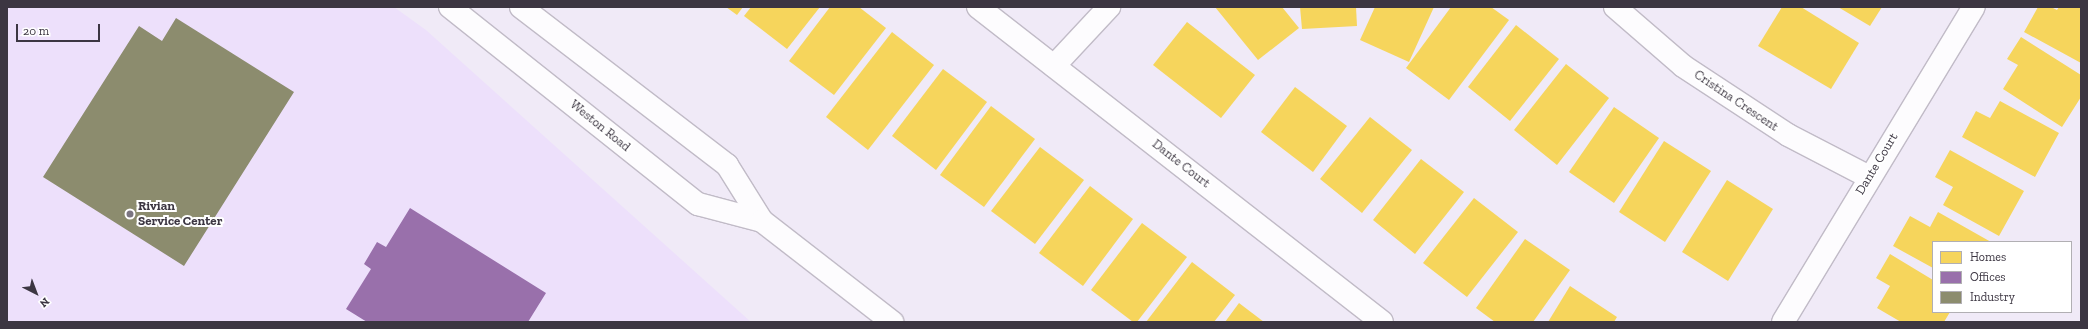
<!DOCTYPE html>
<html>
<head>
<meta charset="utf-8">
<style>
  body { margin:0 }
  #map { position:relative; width:2088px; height:329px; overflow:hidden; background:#f0eaf7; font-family:"Zilla Slab",serif }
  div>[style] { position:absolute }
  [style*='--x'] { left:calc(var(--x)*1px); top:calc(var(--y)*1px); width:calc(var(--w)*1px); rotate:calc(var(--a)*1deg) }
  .built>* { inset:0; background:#ede0fb }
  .homes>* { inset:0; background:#f6d55c }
  .offices>* { inset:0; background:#9970ab }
  .industry>* { inset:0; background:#8c8c6e }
  .roads { filter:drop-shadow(1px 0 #c1bbc7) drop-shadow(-1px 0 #c1bbc7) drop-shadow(0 1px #c1bbc7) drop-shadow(0 -1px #c1bbc7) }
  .minor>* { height:22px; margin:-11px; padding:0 11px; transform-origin:11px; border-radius:11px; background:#fdfcfe }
  .secondary>* { height:22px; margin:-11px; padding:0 11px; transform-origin:11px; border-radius:11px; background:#fdfcfe }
  .dots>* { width:11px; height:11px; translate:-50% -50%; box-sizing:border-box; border:2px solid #fff; border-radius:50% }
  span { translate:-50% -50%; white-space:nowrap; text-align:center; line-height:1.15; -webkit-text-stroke:4px #fff; paint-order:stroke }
  .street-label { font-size:13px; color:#3c3642 }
  .poi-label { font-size:13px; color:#3c3642; font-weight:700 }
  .left { translate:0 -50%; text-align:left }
  .frame { position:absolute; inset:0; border:8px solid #3c3642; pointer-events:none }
  .legend { position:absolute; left:1932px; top:241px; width:140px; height:72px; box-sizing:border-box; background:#fff; border:1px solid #b1afb3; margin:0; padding:5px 7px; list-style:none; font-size:12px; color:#3c3642 }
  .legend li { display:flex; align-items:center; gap:8px; height:20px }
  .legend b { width:20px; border:1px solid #b1afb3 }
  .north { position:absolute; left:16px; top:273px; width:40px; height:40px; -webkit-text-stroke:3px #fff; paint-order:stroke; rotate:138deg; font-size:11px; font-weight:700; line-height:16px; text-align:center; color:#3c3642 }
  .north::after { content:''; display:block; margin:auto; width:14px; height:18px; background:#3c3642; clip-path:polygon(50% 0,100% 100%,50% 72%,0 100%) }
  .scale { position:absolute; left:16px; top:24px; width:84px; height:18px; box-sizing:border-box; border:2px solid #3c3642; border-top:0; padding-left:5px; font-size:12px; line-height:14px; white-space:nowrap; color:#3c3642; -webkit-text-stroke:3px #fff; paint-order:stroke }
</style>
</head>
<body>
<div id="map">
  <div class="built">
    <div style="clip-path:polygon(7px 7px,394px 7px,426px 30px,751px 322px,7px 322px)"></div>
  </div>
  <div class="homes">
    <div style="clip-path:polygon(726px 7px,743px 7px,737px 15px)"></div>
    <div style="clip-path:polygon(751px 7px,820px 7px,787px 49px,744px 16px)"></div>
    <div style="clip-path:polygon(830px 7px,859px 7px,886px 28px,834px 95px,789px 61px)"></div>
    <div style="clip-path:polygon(1215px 7px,1282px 7px,1299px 28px,1258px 60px)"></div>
    <div style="clip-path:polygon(1300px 7px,1356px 7px,1357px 26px,1302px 29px)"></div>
    <div style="clip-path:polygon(1375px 7px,1434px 7px,1409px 62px,1360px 40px)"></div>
    <div style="clip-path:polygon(1451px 7px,1491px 7px,1509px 20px,1449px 100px,1406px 68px)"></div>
    <div style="clip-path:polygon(1782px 7px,1801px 7px,1859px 43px,1831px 89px,1758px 46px)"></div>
    <div style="clip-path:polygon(1838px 7px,1882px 7px,1870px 26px)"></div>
    <div style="clip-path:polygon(2038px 7px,2051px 7px,2057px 10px,2059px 7px,2081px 7px,2081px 63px,2024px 32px)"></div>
    <div style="clip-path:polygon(1187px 22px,1255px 75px,1221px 118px,1153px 65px)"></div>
    <div style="clip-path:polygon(1516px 25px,1559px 59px,1510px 121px,1468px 87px)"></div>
    <div style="clip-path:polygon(892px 32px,934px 65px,868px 150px,826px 117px)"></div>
    <div style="clip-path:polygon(2021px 37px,2081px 75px,2081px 97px,2062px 127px,2003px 89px,2018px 65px,2007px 59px)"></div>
    <div style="clip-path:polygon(1566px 64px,1609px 98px,1557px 165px,1514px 130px)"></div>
    <div style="clip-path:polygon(943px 69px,987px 102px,936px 170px,892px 136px)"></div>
    <div style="clip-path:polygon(1295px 87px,1347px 126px,1313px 172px,1261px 132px)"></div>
    <div style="clip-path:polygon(2000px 101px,2059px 133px,2035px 177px,1962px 137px,1976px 111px,1990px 118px)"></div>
    <div style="clip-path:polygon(991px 106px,1035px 139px,984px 207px,940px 175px)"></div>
    <div style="clip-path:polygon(1614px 107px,1659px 138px,1614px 203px,1569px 172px)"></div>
    <div style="clip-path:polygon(1370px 117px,1412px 150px,1362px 213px,1320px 179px)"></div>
    <div style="clip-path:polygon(1664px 141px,1711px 171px,1665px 242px,1619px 212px)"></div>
    <div style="clip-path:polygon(1040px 147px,1084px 180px,1035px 244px,991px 211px)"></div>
    <div style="clip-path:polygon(1950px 150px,2024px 191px,1999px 236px,1943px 205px,1953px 187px,1935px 177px)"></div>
    <div style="clip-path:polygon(1421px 159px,1464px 192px,1415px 254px,1373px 220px)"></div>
    <div style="clip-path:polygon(1727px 180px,1773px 209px,1728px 281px,1682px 252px)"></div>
    <div style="clip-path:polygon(1090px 186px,1133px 219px,1083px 286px,1039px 253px)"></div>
    <div style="clip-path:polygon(1474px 198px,1518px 232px,1467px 297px,1423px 263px)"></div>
    <div style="clip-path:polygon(1938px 212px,1991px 242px,1933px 242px,1933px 268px,1893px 246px,1910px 216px,1930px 227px)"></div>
    <div style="clip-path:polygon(1142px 223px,1187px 257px,1137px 322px,1133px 322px,1091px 290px)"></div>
    <div style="clip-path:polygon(1525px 239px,1570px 270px,1533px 322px,1495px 322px,1476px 308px)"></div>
    <div style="clip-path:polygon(1890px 254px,1933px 280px,1933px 312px,1950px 312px,1944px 322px,1901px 322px,1877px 308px,1890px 286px,1876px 278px)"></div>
    <div style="clip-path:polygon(1192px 262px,1235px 295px,1214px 322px,1146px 322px)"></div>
    <div style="clip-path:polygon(1570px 286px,1617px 317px,1614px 322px,1548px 322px)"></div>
    <div style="clip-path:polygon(1239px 303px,1264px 322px,1225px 322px)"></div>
  </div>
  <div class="offices">
    <div style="clip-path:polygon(410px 208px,546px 293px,528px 322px,367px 322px,346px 309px,371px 269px,364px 264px,377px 242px,386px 247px)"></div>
  </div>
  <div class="industry">
    <div style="clip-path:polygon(176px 18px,294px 92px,184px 266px,43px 177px,139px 26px,162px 41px)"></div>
  </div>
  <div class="roads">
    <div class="minor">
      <div style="--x:978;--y:7;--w:512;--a:37.94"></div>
      <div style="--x:1615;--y:7;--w:90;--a:40.9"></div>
      <div style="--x:1683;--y:66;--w:126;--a:33.3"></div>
      <div style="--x:1788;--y:135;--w:91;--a:27.4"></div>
      <div style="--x:1054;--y:66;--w:81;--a:-47"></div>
      <div style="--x:1783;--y:322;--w:368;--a:-58.8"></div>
    </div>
    <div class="secondary">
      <div style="--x:450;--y:7;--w:317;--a:38.5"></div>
      <div style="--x:698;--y:204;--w:66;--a:14.9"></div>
      <div style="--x:521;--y:7;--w:260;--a:37.5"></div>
      <div style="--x:727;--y:165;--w:66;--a:58"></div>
      <div style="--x:762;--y:221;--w:165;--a:37.8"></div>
    </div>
  </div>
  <div class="dots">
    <div style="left:130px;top:214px;background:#7b7581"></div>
  </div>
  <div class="street-label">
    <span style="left:1736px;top:101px;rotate:34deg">Cristina Crescent</span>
    <span style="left:600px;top:126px;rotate:39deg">Weston Road</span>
    <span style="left:1181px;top:164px;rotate:38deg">Dante Court</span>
    <span style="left:1877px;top:164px;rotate:-59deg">Dante Court</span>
  </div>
  <div class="poi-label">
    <span class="left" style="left:138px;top:214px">Rivian<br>Service Center</span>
  </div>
  <div class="frame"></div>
  <ul class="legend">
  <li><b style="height:11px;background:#f6d55c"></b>Homes</li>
  <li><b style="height:11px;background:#9970ab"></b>Offices</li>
  <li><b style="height:11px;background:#8c8c6e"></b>Industry</li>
  </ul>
  <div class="north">N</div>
  <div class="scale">20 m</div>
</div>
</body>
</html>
